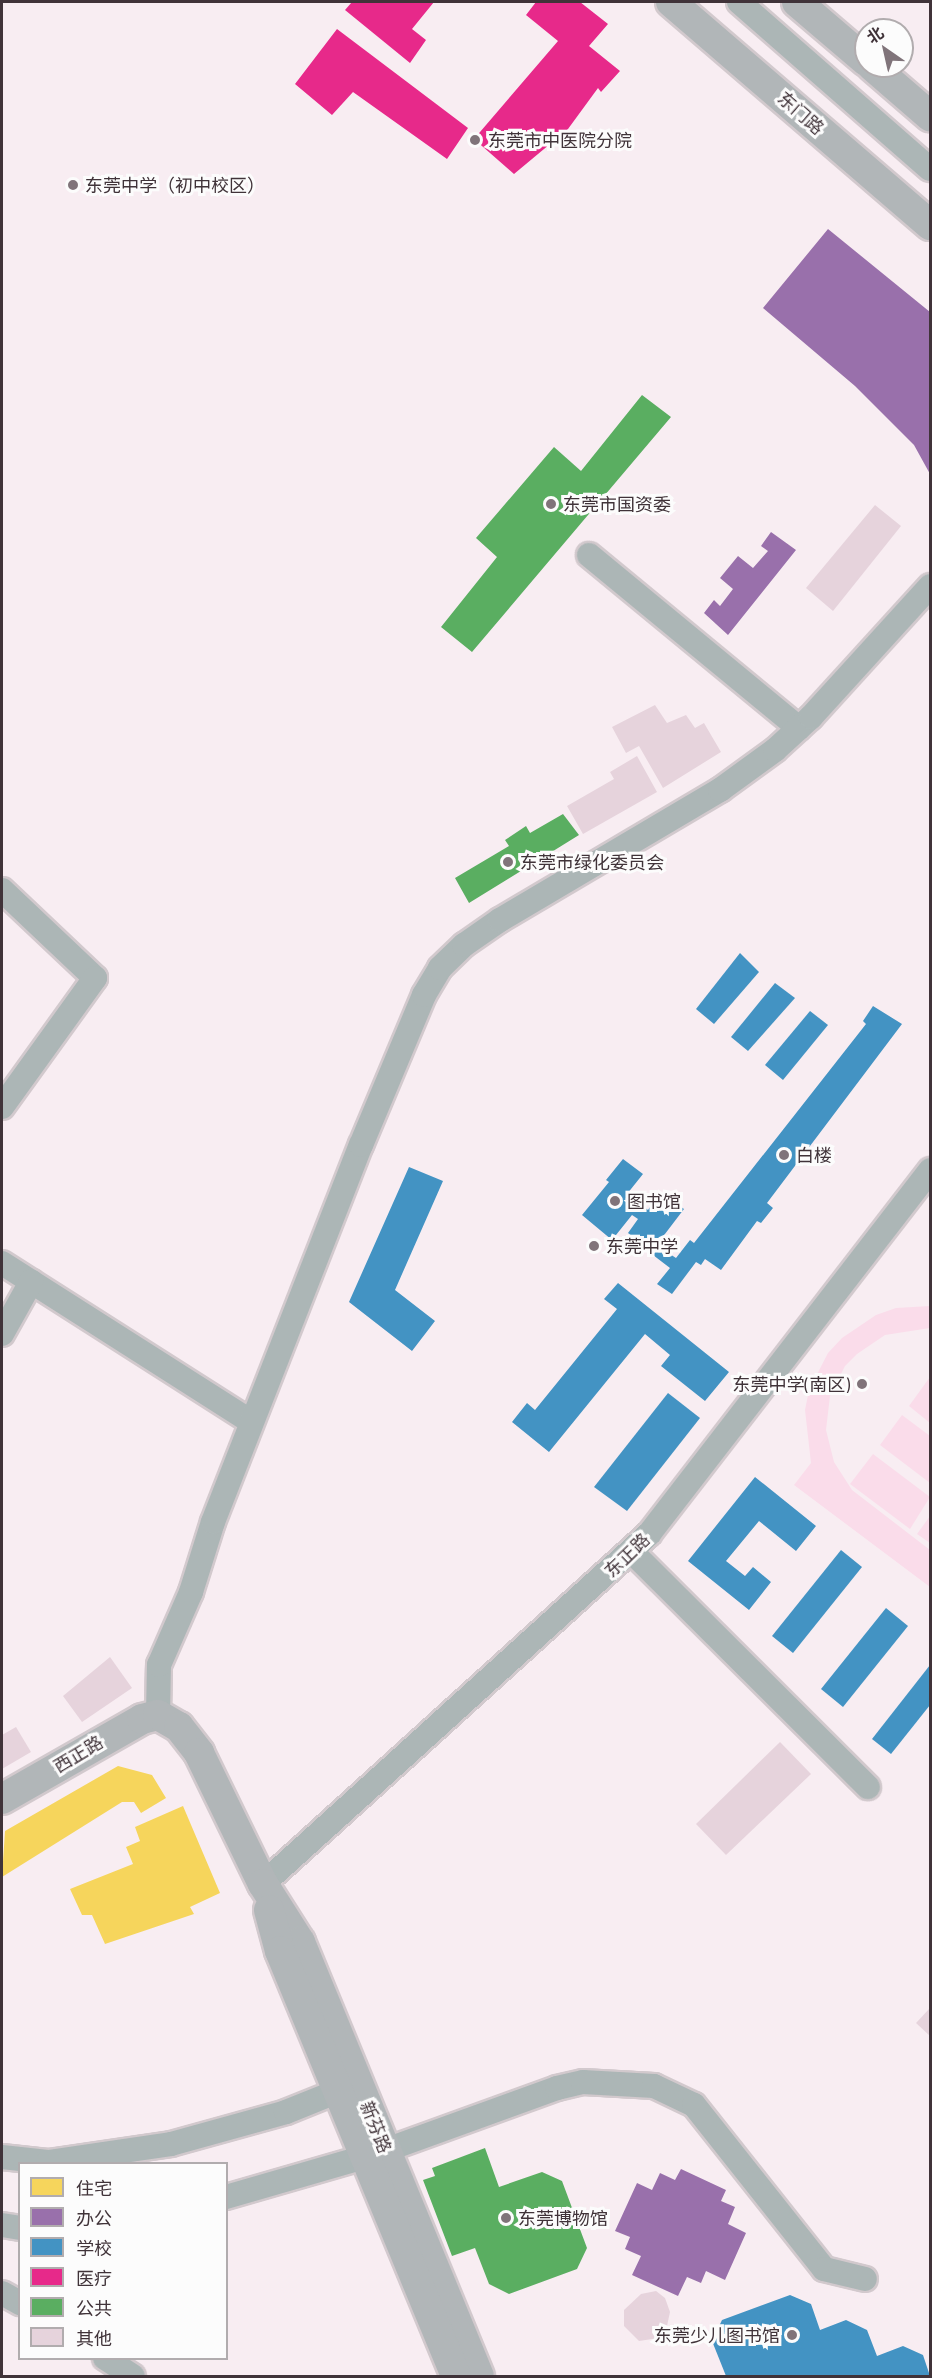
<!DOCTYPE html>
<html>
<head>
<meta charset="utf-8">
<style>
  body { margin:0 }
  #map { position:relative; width:932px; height:2378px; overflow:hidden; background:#f8edf2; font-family:Barlow,"Noto Sans SC",sans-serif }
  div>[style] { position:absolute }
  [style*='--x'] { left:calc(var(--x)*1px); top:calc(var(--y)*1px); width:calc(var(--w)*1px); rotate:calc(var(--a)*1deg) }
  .green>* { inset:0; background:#fadcea }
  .homes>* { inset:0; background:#f6d55c }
  .offices>* { inset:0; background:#9970ab }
  .schools>* { inset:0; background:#4393c3 }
  .health>* { inset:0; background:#e7298a }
  .public>* { inset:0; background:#5aae61 }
  .building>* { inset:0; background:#e6d3dc }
  .roads { filter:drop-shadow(2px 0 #d2c9cd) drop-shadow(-2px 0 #d2c9cd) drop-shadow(0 2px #d2c9cd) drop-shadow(0 -2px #d2c9cd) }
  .minor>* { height:24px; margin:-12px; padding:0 12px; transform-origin:12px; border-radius:12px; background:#acb6b6 }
  .major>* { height:30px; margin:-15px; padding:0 15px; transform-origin:15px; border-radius:15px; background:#b1b6b8 }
  .dots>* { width:16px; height:16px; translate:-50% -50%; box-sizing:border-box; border:3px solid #fcfcfc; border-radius:50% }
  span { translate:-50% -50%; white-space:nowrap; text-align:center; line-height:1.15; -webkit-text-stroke:6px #fcfcfc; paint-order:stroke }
  .street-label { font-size:18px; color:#403339 }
  .poi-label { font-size:18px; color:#403339 }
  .left { translate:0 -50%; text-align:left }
  .right { translate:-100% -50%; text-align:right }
  .frame { position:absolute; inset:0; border:3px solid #403339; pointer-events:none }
  .legend { position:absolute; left:18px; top:2162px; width:210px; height:198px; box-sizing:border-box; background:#fcfcfc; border:2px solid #b1acae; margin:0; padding:8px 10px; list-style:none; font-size:18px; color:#403339 }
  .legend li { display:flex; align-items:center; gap:12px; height:30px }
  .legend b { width:30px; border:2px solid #b1acae }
  .north { position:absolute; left:854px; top:18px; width:60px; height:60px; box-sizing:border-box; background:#fcfcfc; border:2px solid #b1acae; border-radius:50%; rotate:326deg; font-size:16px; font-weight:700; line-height:24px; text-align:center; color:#403339 }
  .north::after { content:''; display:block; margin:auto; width:21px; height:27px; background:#80747a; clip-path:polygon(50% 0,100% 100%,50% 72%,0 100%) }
</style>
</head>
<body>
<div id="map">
  <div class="green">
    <div style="clip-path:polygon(930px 1306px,930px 1328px,885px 1335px,857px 1354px,845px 1366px,830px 1396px,826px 1430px,834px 1462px,852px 1490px,930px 1550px,930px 1587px,794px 1485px,811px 1463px,805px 1410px,809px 1390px,828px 1353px,842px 1338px,876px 1315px,896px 1308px)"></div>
    <div style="clip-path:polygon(930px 1377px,930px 1423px,909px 1406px)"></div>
    <div style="clip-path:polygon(902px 1415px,930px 1436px,930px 1483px,880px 1445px)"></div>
    <div style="clip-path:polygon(873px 1454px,930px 1497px,910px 1529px,850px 1484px)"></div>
    <div style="clip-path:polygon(930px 1516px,930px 1543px,917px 1534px)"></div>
  </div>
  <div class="homes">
    <div style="clip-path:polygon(118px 1766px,152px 1775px,166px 1798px,141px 1813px,134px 1802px,122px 1802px,2px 1877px,5px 1831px)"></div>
    <div style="clip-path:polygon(183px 1806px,220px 1893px,190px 1907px,194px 1914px,105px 1944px,92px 1915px,82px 1915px,70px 1889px,133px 1864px,126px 1847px,140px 1841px,135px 1827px)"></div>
  </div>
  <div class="offices">
    <div style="clip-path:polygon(828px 229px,930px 312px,930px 474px,914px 445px,855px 386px,763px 308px)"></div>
    <div style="clip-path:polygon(771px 532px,796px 550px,728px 635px,704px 613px,714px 600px,720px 606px,733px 589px,720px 578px,738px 556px,753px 568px,768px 551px,761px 546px)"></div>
    <div style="clip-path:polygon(681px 2169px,726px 2190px,721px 2201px,735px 2207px,728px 2224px,746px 2233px,725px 2280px,706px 2271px,701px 2283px,687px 2277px,678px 2296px,632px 2275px,641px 2256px,625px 2249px,630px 2237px,615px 2231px,637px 2183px,652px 2190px,660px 2173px,675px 2180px)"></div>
  </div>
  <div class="schools">
    <div style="clip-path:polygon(740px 953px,759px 972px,714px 1024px,696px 1009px)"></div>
    <div style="clip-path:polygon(775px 983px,795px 998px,748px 1051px,731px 1037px)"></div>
    <div style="clip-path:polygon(873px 1006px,902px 1024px,767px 1203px,773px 1208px,761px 1223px,757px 1221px,721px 1270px,705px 1259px,701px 1265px,696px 1262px,672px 1294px,657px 1284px,670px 1268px,653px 1255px,659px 1247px,676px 1258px,690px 1240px,694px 1243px,866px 1024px,863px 1021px)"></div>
    <div style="clip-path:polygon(810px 1011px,828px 1025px,783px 1080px,765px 1065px)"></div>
    <div style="clip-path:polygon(623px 1159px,643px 1174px,627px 1194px,648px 1210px,660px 1192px,684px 1209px,652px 1251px,628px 1233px,638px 1219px,632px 1215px,612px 1240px,582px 1215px,609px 1182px,606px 1180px)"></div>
    <div style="clip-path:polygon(409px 1167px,443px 1181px,395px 1290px,435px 1321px,412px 1351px,349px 1302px)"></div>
    <div style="clip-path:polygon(618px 1283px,729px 1372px,705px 1401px,661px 1366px,670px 1355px,645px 1334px,549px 1452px,512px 1422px,527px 1403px,535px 1410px,617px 1309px,604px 1299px)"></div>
    <div style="clip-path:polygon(668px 1393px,700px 1418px,627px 1511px,594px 1487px)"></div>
    <div style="clip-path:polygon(755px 1477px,816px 1526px,796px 1551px,759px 1521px,726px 1561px,745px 1576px,753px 1567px,771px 1582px,749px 1610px,688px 1561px)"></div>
    <div style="clip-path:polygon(841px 1550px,862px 1567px,793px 1653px,772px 1636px)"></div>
    <div style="clip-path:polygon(886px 1608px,908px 1626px,843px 1707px,821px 1689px)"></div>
    <div style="clip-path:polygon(930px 1665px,930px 1705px,891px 1754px,872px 1739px)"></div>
    <div style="clip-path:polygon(790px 2295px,811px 2304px,820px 2330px,846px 2320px,867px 2330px,877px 2356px,903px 2346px,923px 2355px,930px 2376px,726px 2376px,712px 2341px,722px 2320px)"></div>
  </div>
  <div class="health">
    <div style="clip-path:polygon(352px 2px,434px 2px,412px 29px,426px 40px,410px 63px,345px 10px)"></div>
    <div style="clip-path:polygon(536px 2px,580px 2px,608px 24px,589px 46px,620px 71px,601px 92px,598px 88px,568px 129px,514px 174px,474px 139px,558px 41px,526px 15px)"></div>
    <div style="clip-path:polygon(337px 29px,468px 128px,447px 159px,353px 92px,332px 115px,295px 84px)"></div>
  </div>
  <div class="public">
    <div style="clip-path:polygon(642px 395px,671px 417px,472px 652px,441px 627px,497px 557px,476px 538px,554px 447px,581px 471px)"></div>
    <div style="clip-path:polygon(563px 814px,579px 835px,469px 903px,455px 878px,509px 846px,505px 840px,526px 826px,530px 833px)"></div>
    <div style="clip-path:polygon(485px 2148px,499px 2187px,542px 2172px,562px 2181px,587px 2248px,577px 2269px,509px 2294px,489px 2284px,475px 2248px,452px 2256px,423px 2180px,435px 2176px,432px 2168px)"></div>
  </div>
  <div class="building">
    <div style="clip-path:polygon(875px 505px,901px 526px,833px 611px,806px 588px)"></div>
    <div style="clip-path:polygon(655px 705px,667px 723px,686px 715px,695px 728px,704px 723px,721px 752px,663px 788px,639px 746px,626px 753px,612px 727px)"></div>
    <div style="clip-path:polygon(637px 756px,657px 792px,583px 834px,567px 806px,614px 779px,610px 772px)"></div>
    <div style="clip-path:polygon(110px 1657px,132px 1688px,82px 1722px,63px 1696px)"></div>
    <div style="clip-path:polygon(16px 1727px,31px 1752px,2px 1769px,2px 1735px)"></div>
    <div style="clip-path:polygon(780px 1742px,811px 1774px,726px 1855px,696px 1824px)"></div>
    <div style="clip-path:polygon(930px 2008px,930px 2036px,916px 2023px)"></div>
    <div style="clip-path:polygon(656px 2291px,665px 2298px,670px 2312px,667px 2326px,659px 2338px,639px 2341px,624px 2326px,624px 2310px,641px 2294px)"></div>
  </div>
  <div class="roads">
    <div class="minor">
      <div style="--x:739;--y:2;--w:254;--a:41.2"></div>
      <div style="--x:589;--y:555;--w:272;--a:39.5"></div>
      <div style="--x:2;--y:890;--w:128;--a:43.4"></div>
      <div style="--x:95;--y:978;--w:159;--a:125.8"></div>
      <div style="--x:2;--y:1263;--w:296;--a:32.5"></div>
      <div style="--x:2;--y:1334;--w:60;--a:-60.9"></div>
      <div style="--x:632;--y:1552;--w:333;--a:44.9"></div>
      <div style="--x:158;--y:1715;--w:50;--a:-88.9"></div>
      <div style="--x:159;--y:1665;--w:80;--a:-66.3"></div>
      <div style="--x:191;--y:1592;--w:73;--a:-72.6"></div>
      <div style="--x:213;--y:1522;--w:405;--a:-68.6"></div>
      <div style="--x:361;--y:1145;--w:163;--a:-67.2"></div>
      <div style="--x:424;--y:995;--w:31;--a:-59"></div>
      <div style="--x:440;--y:968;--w:33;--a:-44"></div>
      <div style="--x:464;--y:945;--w:44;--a:-34.8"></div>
      <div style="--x:500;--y:920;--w:256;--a:-30.6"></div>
      <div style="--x:720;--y:790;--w:68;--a:-36"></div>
      <div style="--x:775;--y:750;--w:49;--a:-42.5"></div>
      <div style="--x:811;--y:717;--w:177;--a:-47.7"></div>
      <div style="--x:263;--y:1884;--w:521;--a:-42.2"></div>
      <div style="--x:649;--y:1534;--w:460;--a:-52.3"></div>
      <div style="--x:386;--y:2150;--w:182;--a:-19.9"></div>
      <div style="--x:557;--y:2088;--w:27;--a:-13"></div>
      <div style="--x:583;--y:2082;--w:71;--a:3.2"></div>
      <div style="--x:654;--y:2086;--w:44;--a:25.4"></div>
      <div style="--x:694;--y:2105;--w:209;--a:51.6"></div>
      <div style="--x:824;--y:2269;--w:42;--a:13.7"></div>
      <div style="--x:2;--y:2157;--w:46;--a:6.2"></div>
      <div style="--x:48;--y:2162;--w:124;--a:-8.3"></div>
      <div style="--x:171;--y:2144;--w:119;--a:-15.5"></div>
      <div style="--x:286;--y:2112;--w:72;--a:-21.9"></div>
      <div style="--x:226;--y:2197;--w:145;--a:-16.1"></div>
      <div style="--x:2;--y:2225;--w:18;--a:9"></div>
      <div style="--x:2;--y:2293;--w:21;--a:29"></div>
      <div style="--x:105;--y:2358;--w:33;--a:33"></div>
    </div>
    <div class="major">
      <div style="--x:671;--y:2;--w:342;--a:40.7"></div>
      <div style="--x:797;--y:2;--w:91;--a:40.5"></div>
      <div style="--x:872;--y:66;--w:77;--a:40.8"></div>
      <div style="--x:2;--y:1799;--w:161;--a:-29.7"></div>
      <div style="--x:142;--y:1719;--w:16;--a:-14"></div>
      <div style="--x:158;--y:1715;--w:24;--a:30"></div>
      <div style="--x:179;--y:1727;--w:33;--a:52"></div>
      <div style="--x:199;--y:1753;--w:146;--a:64"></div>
      <div style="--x:263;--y:1884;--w:69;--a:57.5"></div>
      <div style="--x:300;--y:1942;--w:469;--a:67.6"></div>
      <div style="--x:269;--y:1910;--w:42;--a:75"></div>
      <div style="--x:280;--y:1951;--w:460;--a:67.5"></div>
    </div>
  </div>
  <div class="dots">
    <div style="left:475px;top:140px;background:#80747a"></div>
    <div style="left:73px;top:185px;background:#80747a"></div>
    <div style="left:551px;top:504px;background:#80747a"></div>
    <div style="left:508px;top:862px;background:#80747a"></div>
    <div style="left:784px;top:1155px;background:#80747a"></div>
    <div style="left:615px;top:1201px;background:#80747a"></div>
    <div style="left:594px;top:1246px;background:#80747a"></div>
    <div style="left:862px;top:1384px;background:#80747a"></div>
    <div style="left:506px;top:2218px;background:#80747a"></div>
    <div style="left:792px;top:2335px;background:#80747a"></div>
  </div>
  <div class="street-label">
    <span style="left:801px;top:113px;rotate:41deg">东门路</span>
    <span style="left:627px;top:1555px;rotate:-44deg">东正路</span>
    <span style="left:78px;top:1754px;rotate:-31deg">西正路</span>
    <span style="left:376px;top:2127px;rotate:68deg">新芬路</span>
  </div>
  <div class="poi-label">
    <span class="left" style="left:488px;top:140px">东莞市中医院分院</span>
    <span class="left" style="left:85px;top:185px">东莞中学（初中校区）</span>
    <span class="left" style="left:563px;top:504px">东莞市国资委</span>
    <span class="left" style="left:520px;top:862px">东莞市绿化委员会</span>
    <span class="left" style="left:796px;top:1155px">白楼</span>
    <span class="left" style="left:627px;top:1201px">图书馆</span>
    <span class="left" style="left:606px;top:1246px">东莞中学</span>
    <span class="right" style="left:850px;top:1384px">东莞中学(南区)</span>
    <span class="left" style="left:518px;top:2218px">东莞博物馆</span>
    <span class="right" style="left:780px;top:2335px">东莞少儿图书馆</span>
  </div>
  <div class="frame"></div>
  <ul class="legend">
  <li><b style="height:16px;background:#f6d55c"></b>住宅</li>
  <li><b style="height:16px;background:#9970ab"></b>办公</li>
  <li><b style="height:16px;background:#4393c3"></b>学校</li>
  <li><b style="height:16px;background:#e7298a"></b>医疗</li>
  <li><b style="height:16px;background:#5aae61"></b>公共</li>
  <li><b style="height:16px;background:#e6d3dc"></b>其他</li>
  </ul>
  <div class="north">北</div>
</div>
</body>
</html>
